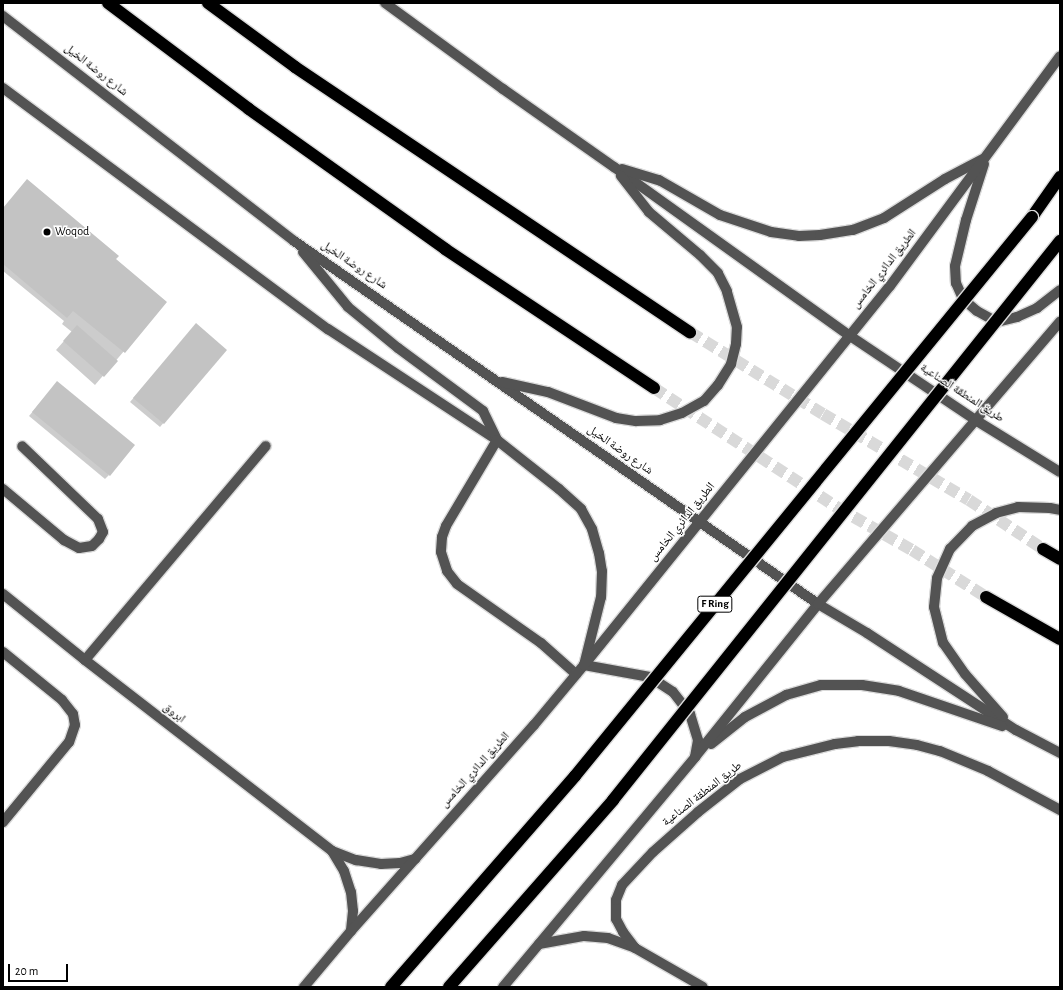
<!DOCTYPE html>
<html>
<head>
<meta charset="utf-8">
<style>
  body { margin:0 }
  #map { position:relative; width:1063px; height:990px; overflow:hidden; background:#fff; font-family:"Alegreya Sans","Noto Naskh Arabic",sans-serif }
  div>[style] { position:absolute }
  [style*='--x'] { left:calc(var(--x)*1px); top:calc(var(--y)*1px); width:calc(var(--w)*1px); rotate:calc(var(--a)*1deg) }
  .shadow>* { inset:0; background:#0003 }
  .building>* { inset:0; background:#c3c3c3 }
  .highway-tunnel>* { height:12px; margin-top:-6px; transform-origin:0; background:repeating-linear-gradient(90deg,#d9d9d9 0 12px,transparent 0 18px) }
  .roads { filter:drop-shadow(1px 0 #dbdbdb) drop-shadow(-1px 0 #dbdbdb) drop-shadow(0 1px #dbdbdb) drop-shadow(0 -1px #dbdbdb) }
  .minor>* { height:10px; margin:-5px; padding:0 5px; transform-origin:5px; border-radius:5px; background:#535353 }
  .highway>* { height:12px; margin:-6px; padding:0 6px; transform-origin:6px; border-radius:6px; background:#000 }
  .bridges { filter:drop-shadow(1px 0 #dbdbdb) drop-shadow(-1px 0 #dbdbdb) drop-shadow(0 1px #dbdbdb) drop-shadow(0 -1px #dbdbdb) }
  .highway-bridge>* { height:12px; margin:-6px; padding:0 6px; transform-origin:6px; border-radius:6px; background:#000 }
  .dots>* { width:11px; height:11px; translate:-50% -50%; box-sizing:border-box; border:2px solid #fff; border-radius:50% }
  span { translate:-50% -50%; white-space:nowrap; text-align:center; line-height:1.15; -webkit-text-stroke:3px #fff; paint-order:stroke }
  .shield-label span { padding:1px 3px; background:#fff; border:1px solid; border-radius:3px; -webkit-text-stroke-width:0 }
  .shield-label { font-size:11px; color:#000; font-weight:700 }
  .street-label { font-size:12px; color:#000 }
  .poi-label { font-size:12px; color:#000 }
  .left { translate:0 -50%; text-align:left }
  .frame { position:absolute; inset:0; border:4px solid #000; pointer-events:none }
  .scale { position:absolute; left:8px; top:964px; width:60px; height:18px; box-sizing:border-box; border:2px solid #000; border-top:0; padding-left:5px; font-size:12px; line-height:14px; white-space:nowrap; color:#000; -webkit-text-stroke:3px #fff; paint-order:stroke }
</style>
</head>
<body>
<div id="map">
  <div class="shadow">
    <div style="clip-path:polygon(3px 209px,112px 263px,166px 302px,95px 385px,56px 350px,72px 332px,62px 324px,64px 321px,3px 271px)"></div>
    <div style="clip-path:polygon(193px 328px,226px 350px,160px 427px,130px 402px)"></div>
    <div style="clip-path:polygon(54px 386px,109px 475px,105px 479px,29px 416px)"></div>
  </div>
  <div class="building">
    <div style="clip-path:polygon(27px 179px,119px 256px,116px 259px,167px 302px,125px 353px,73px 311px,67px 318px,3px 264px,3px 208px)"></div>
    <div style="clip-path:polygon(196px 323px,227px 350px,164px 424px,133px 398px)"></div>
    <div style="clip-path:polygon(77px 325px,118px 361px,104px 377px,63px 341px)"></div>
    <div style="clip-path:polygon(57px 381px,135px 445px,110px 476px,32px 412px)"></div>
  </div>
  <div class="highway-tunnel">
    <div style="--x:690;--y:332;--w:156;--a:31.7"></div>
    <div style="--x:823;--y:414;--w:169;--a:30.5"></div>
    <div style="--x:969;--y:500;--w:89;--a:33.5"></div>
    <div style="--x:654;--y:388;--w:220;--a:33.1"></div>
    <div style="--x:838;--y:508;--w:85;--a:29.6"></div>
    <div style="--x:912;--y:550;--w:88;--a:32.4"></div>
  </div>
  <div class="roads">
    <div class="minor">
      <div style="--x:385;--y:3;--w:146;--a:36.1"></div>
      <div style="--x:503;--y:89;--w:136;--a:35.1"></div>
      <div style="--x:614;--y:167;--w:290;--a:35.6"></div>
      <div style="--x:850;--y:336;--w:153;--a:33.8"></div>
      <div style="--x:977;--y:421;--w:97;--a:31.6"></div>
      <div style="--x:3;--y:16;--w:368;--a:37.7"></div>
      <div style="--x:294;--y:241;--w:637;--a:34.71"></div>
      <div style="--x:818;--y:604;--w:57;--a:30.6"></div>
      <div style="--x:867;--y:633;--w:178;--a:33.1"></div>
      <div style="--x:1016;--y:730;--w:50;--a:27.6"></div>
      <div style="--x:3;--y:88;--w:405;--a:36.6"></div>
      <div style="--x:328;--y:329;--w:202;--a:33.3"></div>
      <div style="--x:497;--y:440;--w:79;--a:38.3"></div>
      <div style="--x:559;--y:489;--w:30;--a:42"></div>
      <div style="--x:581;--y:509;--w:23;--a:61"></div>
      <div style="--x:592;--y:529;--w:25;--a:74"></div>
      <div style="--x:599;--y:553;--w:18;--a:81"></div>
      <div style="--x:602;--y:571;--w:26;--a:92"></div>
      <div style="--x:601;--y:597;--w:70;--a:104"></div>
      <div style="--x:584;--y:665;--w:67;--a:10.3"></div>
      <div style="--x:650;--y:677;--w:27;--a:33"></div>
      <div style="--x:673;--y:692;--w:28;--a:52"></div>
      <div style="--x:690;--y:714;--w:27;--a:73"></div>
      <div style="--x:698;--y:740;--w:17;--a:100"></div>
      <div style="--x:984;--y:164;--w:59;--a:107.8"></div>
      <div style="--x:966;--y:220;--w:47;--a:103.4"></div>
      <div style="--x:955;--y:266;--w:17;--a:87"></div>
      <div style="--x:956;--y:283;--w:17;--a:66"></div>
      <div style="--x:963;--y:299;--w:18;--a:41"></div>
      <div style="--x:977;--y:311;--w:23;--a:29"></div>
      <div style="--x:997;--y:322;--w:21;--a:-14"></div>
      <div style="--x:1017;--y:317;--w:22;--a:-24"></div>
      <div style="--x:1037;--y:308;--w:29;--a:-38"></div>
      <div style="--x:622;--y:169;--w:39;--a:17"></div>
      <div style="--x:659;--y:180;--w:70;--a:29.8"></div>
      <div style="--x:720;--y:215;--w:54;--a:18.4"></div>
      <div style="--x:771;--y:232;--w:28;--a:8"></div>
      <div style="--x:799;--y:236;--w:21;--a:-3"></div>
      <div style="--x:820;--y:235;--w:33;--a:-9"></div>
      <div style="--x:853;--y:230;--w:33;--a:-21"></div>
      <div style="--x:884;--y:218;--w:72;--a:-32.6"></div>
      <div style="--x:945;--y:179;--w:43;--a:-27.8"></div>
      <div style="--x:303;--y:252;--w:71;--a:50.7"></div>
      <div style="--x:348;--y:307;--w:65;--a:39.4"></div>
      <div style="--x:398;--y:348;--w:106;--a:36.5"></div>
      <div style="--x:483;--y:411;--w:32;--a:64"></div>
      <div style="--x:502;--y:382;--w:47;--a:12.3"></div>
      <div style="--x:548;--y:392;--w:73;--a:20.9"></div>
      <div style="--x:616;--y:418;--w:20;--a:9"></div>
      <div style="--x:636;--y:421;--w:24;--a:-2"></div>
      <div style="--x:660;--y:420;--w:23;--a:-18"></div>
      <div style="--x:682;--y:413;--w:25;--a:-29"></div>
      <div style="--x:704;--y:401;--w:21;--a:-49"></div>
      <div style="--x:718;--y:385;--w:25;--a:-58"></div>
      <div style="--x:731;--y:364;--w:21;--a:-76"></div>
      <div style="--x:736;--y:344;--w:17;--a:-87"></div>
      <div style="--x:737;--y:327;--w:37;--a:-106"></div>
      <div style="--x:727;--y:291;--w:20;--a:-117"></div>
      <div style="--x:718;--y:273;--w:25;--a:-135"></div>
      <div style="--x:700;--y:255;--w:67;--a:-139.9"></div>
      <div style="--x:649;--y:212;--w:46;--a:-127.9"></div>
      <div style="--x:497;--y:440;--w:100;--a:120.7"></div>
      <div style="--x:446;--y:526;--w:12;--a:110"></div>
      <div style="--x:442;--y:537;--w:15;--a:94"></div>
      <div style="--x:441;--y:552;--w:20;--a:72"></div>
      <div style="--x:447;--y:571;--w:16;--a:52"></div>
      <div style="--x:457;--y:584;--w:103;--a:35.1"></div>
      <div style="--x:541;--y:643;--w:47;--a:41.5"></div>
      <div style="--x:3;--y:489;--w:80;--a:39.9"></div>
      <div style="--x:64;--y:540;--w:17;--a:28"></div>
      <div style="--x:79;--y:548;--w:13;--a:-9"></div>
      <div style="--x:92;--y:546;--w:10;--a:-45"></div>
      <div style="--x:99;--y:539;--w:8;--a:-60"></div>
      <div style="--x:103;--y:532;--w:14;--a:-111"></div>
      <div style="--x:98;--y:519;--w:105;--a:-136.2"></div>
      <div style="--x:3;--y:594;--w:105;--a:38.8"></div>
      <div style="--x:85;--y:660;--w:312;--a:37.7"></div>
      <div style="--x:332;--y:851;--w:26;--a:21"></div>
      <div style="--x:356;--y:860;--w:25;--a:9"></div>
      <div style="--x:381;--y:864;--w:19;--a:-3"></div>
      <div style="--x:400;--y:863;--w:16;--a:-15"></div>
      <div style="--x:3;--y:652;--w:76;--a:39.1"></div>
      <div style="--x:62;--y:700;--w:18;--a:52"></div>
      <div style="--x:73;--y:714;--w:11;--a:80"></div>
      <div style="--x:75;--y:725;--w:18;--a:109"></div>
      <div style="--x:69;--y:742;--w:104;--a:129.5"></div>
      <div style="--x:85;--y:660;--w:280;--a:-49.8"></div>
      <div style="--x:1003;--y:717;--w:57;--a:-131.5"></div>
      <div style="--x:965;--y:674;--w:38;--a:-125"></div>
      <div style="--x:943;--y:643;--w:37;--a:-104"></div>
      <div style="--x:934;--y:607;--w:29;--a:-84"></div>
      <div style="--x:937;--y:578;--w:32;--a:-66"></div>
      <div style="--x:950;--y:549;--w:32;--a:-46"></div>
      <div style="--x:972;--y:526;--w:27;--a:-28"></div>
      <div style="--x:996;--y:513;--w:23;--a:-15"></div>
      <div style="--x:1018;--y:507;--w:32;--a:2"></div>
      <div style="--x:1050;--y:508;--w:10;--a:11"></div>
      <div style="--x:711;--y:744;--w:43;--a:-38.5"></div>
      <div style="--x:745;--y:717;--w:47;--a:-28.2"></div>
      <div style="--x:786;--y:695;--w:36;--a:-16"></div>
      <div style="--x:821;--y:685;--w:41;--a:0"></div>
      <div style="--x:862;--y:685;--w:37;--a:9"></div>
      <div style="--x:899;--y:691;--w:109;--a:18.8"></div>
      <div style="--x:332;--y:851;--w:23;--a:59"></div>
      <div style="--x:344;--y:871;--w:22;--a:72"></div>
      <div style="--x:351;--y:892;--w:19;--a:84"></div>
      <div style="--x:353;--y:911;--w:20;--a:96"></div>
      <div style="--x:539;--y:944;--w:46;--a:-10.1"></div>
      <div style="--x:584;--y:936;--w:24;--a:5"></div>
      <div style="--x:608;--y:938;--w:29;--a:20"></div>
      <div style="--x:635;--y:948;--w:78;--a:29.8"></div>
      <div style="--x:635;--y:948;--w:20;--a:-127"></div>
      <div style="--x:623;--y:932;--w:15;--a:-118"></div>
      <div style="--x:616;--y:919;--w:19;--a:-90"></div>
      <div style="--x:616;--y:900;--w:16;--a:-68"></div>
      <div style="--x:622;--y:885;--w:45;--a:-46.8"></div>
      <div style="--x:653;--y:852;--w:60;--a:-41.6"></div>
      <div style="--x:698;--y:812;--w:53;--a:-38.2"></div>
      <div style="--x:740;--y:779;--w:48;--a:-27.1"></div>
      <div style="--x:783;--y:757;--w:54;--a:-14"></div>
      <div style="--x:835;--y:744;--w:23;--a:-7"></div>
      <div style="--x:858;--y:741;--w:31;--a:0"></div>
      <div style="--x:889;--y:741;--w:28;--a:8"></div>
      <div style="--x:917;--y:745;--w:24;--a:15"></div>
      <div style="--x:940;--y:751;--w:52;--a:22.6"></div>
      <div style="--x:988;--y:771;--w:82;--a:28.4"></div>
      <div style="--x:304;--y:987;--w:73;--a:-50"></div>
      <div style="--x:351;--y:931;--w:276;--a:-48.4"></div>
      <div style="--x:534;--y:725;--w:78;--a:-50.2"></div>
      <div style="--x:584;--y:665;--w:487;--a:-51.1"></div>
      <div style="--x:890;--y:286;--w:286;--a:-53.5"></div>
      <div style="--x:503;--y:987;--w:300;--a:-50.1"></div>
      <div style="--x:695;--y:757;--w:196;--a:-51.2"></div>
      <div style="--x:818;--y:604;--w:372;--a:-49.4"></div>
    </div>
    <div class="highway">
      <div style="--x:108;--y:3;--w:176;--a:36.9"></div>
      <div style="--x:249;--y:109;--w:241;--a:35.5"></div>
      <div style="--x:445;--y:249;--w:251;--a:33.6"></div>
      <div style="--x:208;--y:3;--w:108;--a:36.3"></div>
      <div style="--x:295;--y:67;--w:476;--a:33.9"></div>
      <div style="--x:1032;--y:217;--w:49;--a:-55"></div>
      <div style="--x:1043;--y:549;--w:20;--a:30"></div>
      <div style="--x:986;--y:597;--w:85;--a:29.6"></div>
    </div>
  </div>
  <div class="bridges">
    <div class="highway-bridge">
      <div style="--x:391;--y:987;--w:280;--a:-48.9"></div>
      <div style="--x:575;--y:776;--w:722;--a:-50.73"></div>
      <div style="--x:449;--y:987;--w:249;--a:-48.7"></div>
      <div style="--x:613;--y:800;--w:716;--a:-51.35"></div>
    </div>
  </div>
  <div class="dots">
    <div style="left:47px;top:232px;background:#000"></div>
  </div>
  <div class="shield-label">
    <span style="left:715px;top:604px">F Ring</span>
  </div>
  <div class="street-label">
    <span style="left:96px;top:70px;rotate:38deg">شارع روضة الخيل</span>
    <span style="left:354px;top:265px;rotate:34deg">شارع روضة الخيل</span>
    <span style="left:884px;top:269px;rotate:-52deg">الطريق الدائري الخامس</span>
    <span style="left:962px;top:393px;rotate:33deg">طريق المنطقة الصناعية</span>
    <span style="left:620px;top:450px;rotate:35deg">شارع روضة الخيل</span>
    <span style="left:682px;top:522px;rotate:-51deg">الطريق الدائري الخامس</span>
    <span style="left:174px;top:713px;rotate:38deg">ابروق</span>
    <span style="left:475px;top:770px;rotate:-48deg">الطريق الدائري الخامس</span>
    <span style="left:702px;top:794px;rotate:-38deg">طريق المنطقة الصناعية</span>
  </div>
  <div class="poi-label">
    <span class="left" style="left:55px;top:232px">Woqod</span>
  </div>
  <div class="frame"></div>
  <div class="scale">20 m</div>
</div>
</body>
</html>
